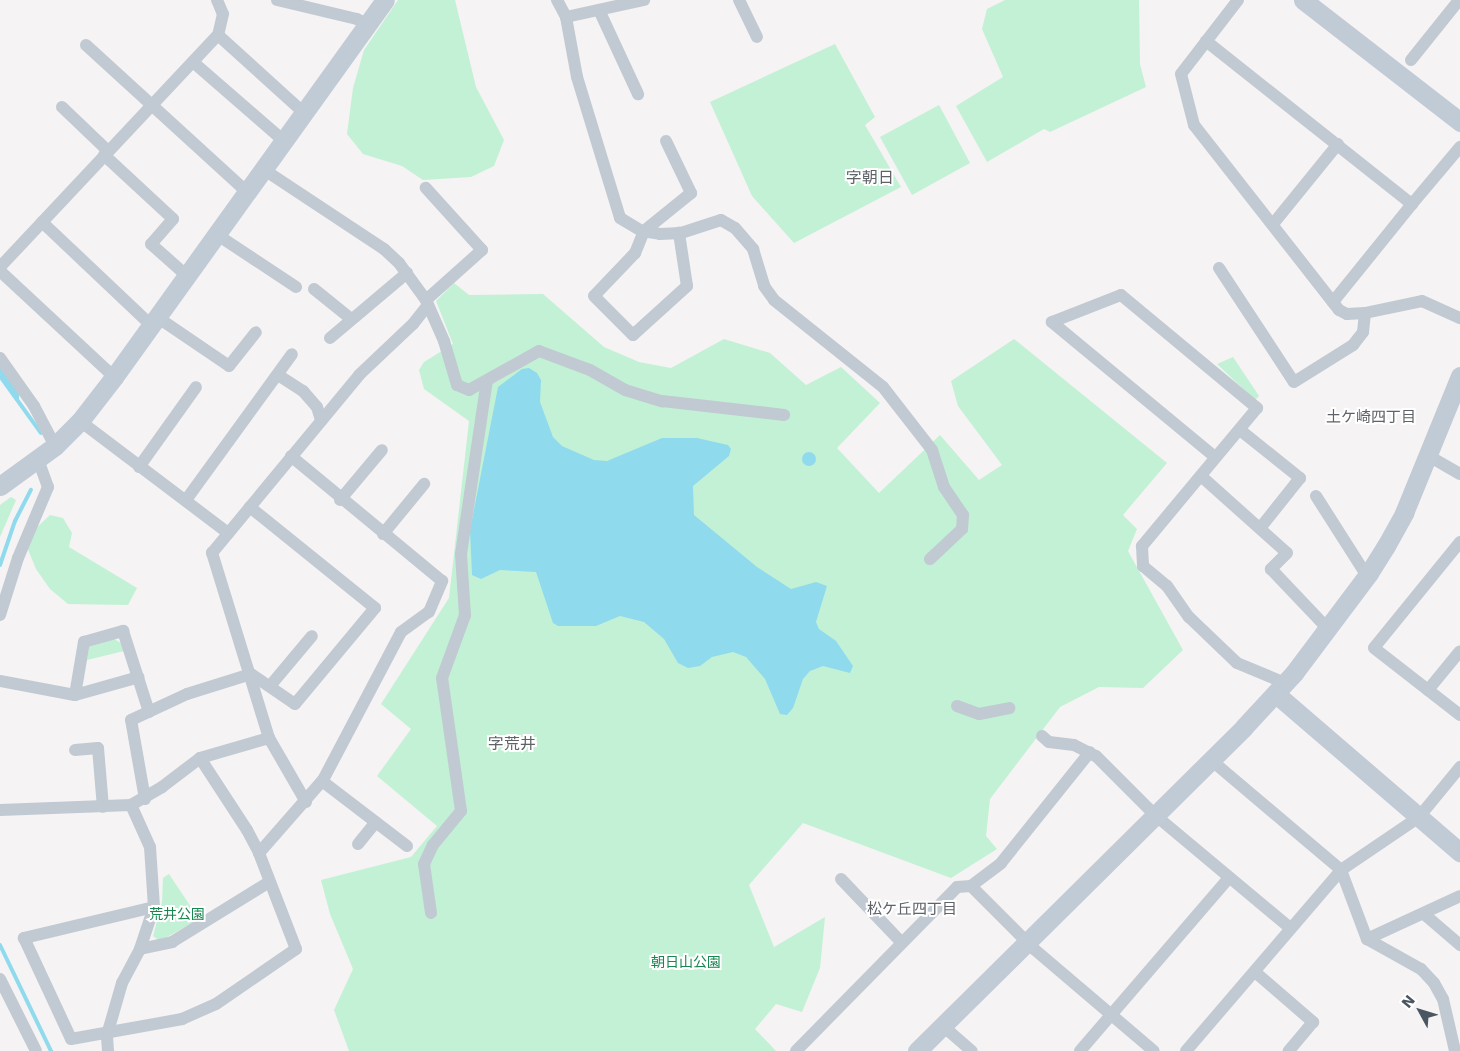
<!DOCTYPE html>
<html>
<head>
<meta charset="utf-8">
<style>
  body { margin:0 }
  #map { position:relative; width:1460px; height:1051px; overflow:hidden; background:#f5f3f3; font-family:"DejaVu Sans","Noto Sans JP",sans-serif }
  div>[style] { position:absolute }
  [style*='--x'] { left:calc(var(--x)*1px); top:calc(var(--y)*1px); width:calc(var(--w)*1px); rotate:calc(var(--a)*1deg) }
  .green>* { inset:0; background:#c3f1d5 }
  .water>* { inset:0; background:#90daee }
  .round { border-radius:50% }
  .stream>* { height:4px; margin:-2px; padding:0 2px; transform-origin:2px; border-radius:2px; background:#90daee }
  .street>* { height:12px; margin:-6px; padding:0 6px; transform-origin:6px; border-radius:6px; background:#c1cad2 }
  .secondary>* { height:19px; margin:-9.5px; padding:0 9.5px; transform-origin:9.5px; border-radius:9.5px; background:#c1cbd6 }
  span { translate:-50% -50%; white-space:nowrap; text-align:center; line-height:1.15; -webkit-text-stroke:4px #fff; paint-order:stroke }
  .park-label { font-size:14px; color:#17864f }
  .neighbourhood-label { font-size:15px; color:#5f6368 }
  .quarter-label { font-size:16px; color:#5f6368 }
  .north { position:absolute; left:1395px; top:986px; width:50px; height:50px; -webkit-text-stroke:4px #fff; paint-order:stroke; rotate:309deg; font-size:14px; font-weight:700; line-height:20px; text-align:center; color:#4a5661 }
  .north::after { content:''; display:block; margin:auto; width:18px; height:22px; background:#4a5661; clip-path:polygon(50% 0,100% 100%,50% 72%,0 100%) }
</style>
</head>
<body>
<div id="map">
  <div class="green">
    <div style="clip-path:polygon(398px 0,455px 0,476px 87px,504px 140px,494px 166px,471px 177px,423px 180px,402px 166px,363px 154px,347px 134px,353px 88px,364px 50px)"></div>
    <div style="clip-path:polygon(1005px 0,1139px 0,1140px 64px,1146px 87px,1050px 132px,1044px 129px,987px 162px,956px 106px,1003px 77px,982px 29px,987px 9px)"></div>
    <div style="clip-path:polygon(835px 44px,875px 117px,865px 125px,901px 187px,794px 243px,752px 196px,710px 102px)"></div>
    <div style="clip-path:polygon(939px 105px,970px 163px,912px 195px,880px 137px)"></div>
    <div style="clip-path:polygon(454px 283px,469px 295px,543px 294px,604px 347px,639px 362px,671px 368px,724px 339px,770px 353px,806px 385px,841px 367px,880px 403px,837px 448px,879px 493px,940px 435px,979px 480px,1002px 465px,958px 406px,951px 381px,1014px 339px,1167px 463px,1123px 515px,1137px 529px,1128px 551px,1183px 650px,1143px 688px,1099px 687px,1060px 707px,990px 799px,986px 836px,997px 849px,951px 878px,803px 823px,749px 885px,774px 947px,825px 917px,820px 968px,802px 1012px,776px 1004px,755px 1029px,776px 1051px,349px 1051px,334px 1010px,353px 969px,330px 914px,321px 880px,411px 857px,437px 826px,377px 776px,411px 729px,381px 704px,449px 598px,469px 421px,424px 389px,419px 370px,424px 362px,453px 344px,436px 301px)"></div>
    <div style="clip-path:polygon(1233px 357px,1259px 396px,1255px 400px,1217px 364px)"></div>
    <div style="clip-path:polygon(11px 497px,16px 500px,0 537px,0 505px)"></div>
    <div style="clip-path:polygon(50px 515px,63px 518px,72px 533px,69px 547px,137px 588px,128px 605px,68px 604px,50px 589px,36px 569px,27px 547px,31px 533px)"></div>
    <div style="clip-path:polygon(114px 639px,121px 643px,124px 651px,87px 660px,89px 647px)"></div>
    <div style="clip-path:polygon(169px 874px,199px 919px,160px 941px,153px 936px,162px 902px,163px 878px)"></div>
  </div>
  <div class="water">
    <div style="clip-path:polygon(529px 368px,537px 373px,541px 380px,540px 402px,553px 437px,562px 446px,594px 460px,607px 461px,662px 438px,697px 438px,728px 445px,731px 449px,729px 456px,693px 486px,694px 515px,757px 567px,791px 589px,816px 582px,827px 586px,816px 622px,819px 629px,836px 641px,853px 666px,850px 673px,823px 666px,810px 671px,803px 679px,793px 708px,787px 715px,780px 714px,765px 679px,746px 657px,733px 652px,712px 657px,700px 666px,688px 668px,678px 663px,664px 639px,644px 622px,620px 616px,596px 626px,558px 626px,553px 623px,536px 572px,500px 570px,481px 579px,472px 575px,470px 530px,498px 387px,522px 369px)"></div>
    <div class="round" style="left:802px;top:452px;width:14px;height:14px"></div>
  </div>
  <div class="stream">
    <div style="--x:0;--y:370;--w:29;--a:55"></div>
    <div style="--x:17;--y:394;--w:5;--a:90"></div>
    <div style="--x:0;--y:376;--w:70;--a:54.3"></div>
    <div style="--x:0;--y:565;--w:46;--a:-71.2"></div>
    <div style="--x:15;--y:521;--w:35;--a:-63"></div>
    <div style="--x:0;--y:945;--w:118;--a:64.3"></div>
  </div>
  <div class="street">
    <div style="--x:217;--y:0;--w:15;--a:67"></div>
    <div style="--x:223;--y:14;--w:22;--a:103"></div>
    <div style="--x:277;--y:0;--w:82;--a:13.4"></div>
    <div style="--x:357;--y:19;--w:11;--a:27"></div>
    <div style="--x:557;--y:0;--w:19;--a:62"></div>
    <div style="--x:566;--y:17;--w:61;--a:79.6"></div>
    <div style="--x:577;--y:77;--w:147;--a:73"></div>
    <div style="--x:620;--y:218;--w:26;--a:31"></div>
    <div style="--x:642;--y:231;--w:18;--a:9"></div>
    <div style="--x:660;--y:234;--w:21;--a:-3"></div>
    <div style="--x:681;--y:233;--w:42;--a:-18"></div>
    <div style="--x:721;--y:220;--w:16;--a:30"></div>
    <div style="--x:735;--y:228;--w:28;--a:49"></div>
    <div style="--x:753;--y:249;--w:39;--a:73"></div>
    <div style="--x:764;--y:286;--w:17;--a:54"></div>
    <div style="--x:774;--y:300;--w:139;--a:38.6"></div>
    <div style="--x:883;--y:387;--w:80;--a:52.1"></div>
    <div style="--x:932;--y:450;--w:39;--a:72"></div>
    <div style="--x:944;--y:487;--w:34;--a:56"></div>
    <div style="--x:963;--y:515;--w:14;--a:94"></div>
    <div style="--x:962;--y:529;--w:44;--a:136.8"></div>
    <div style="--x:739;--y:0;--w:41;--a:64.1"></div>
    <div style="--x:1238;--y:0;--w:93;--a:127.6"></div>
    <div style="--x:1181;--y:74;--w:53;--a:75.7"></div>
    <div style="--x:1194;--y:125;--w:235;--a:51.9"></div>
    <div style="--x:1339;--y:310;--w:9;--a:27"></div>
    <div style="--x:1347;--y:314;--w:18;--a:-3"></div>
    <div style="--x:1365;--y:313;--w:58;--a:-11.9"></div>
    <div style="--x:1422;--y:301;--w:42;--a:24.1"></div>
    <div style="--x:599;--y:10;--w:93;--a:65.1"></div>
    <div style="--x:566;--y:17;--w:80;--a:-12.3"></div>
    <div style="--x:1206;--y:41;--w:263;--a:38.4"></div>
    <div style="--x:1412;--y:204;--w:126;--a:128.9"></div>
    <div style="--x:86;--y:45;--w:218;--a:42.4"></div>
    <div style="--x:1411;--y:60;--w:77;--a:-51.3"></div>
    <div style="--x:193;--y:62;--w:121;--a:41"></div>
    <div style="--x:62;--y:107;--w:64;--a:43.7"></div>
    <div style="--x:666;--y:141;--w:58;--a:64.3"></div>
    <div style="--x:691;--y:193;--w:60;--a:141"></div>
    <div style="--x:644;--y:231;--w:24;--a:112"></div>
    <div style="--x:635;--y:253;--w:59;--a:133.6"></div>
    <div style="--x:594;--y:296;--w:55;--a:45"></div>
    <div style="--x:633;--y:335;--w:73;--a:-42.2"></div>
    <div style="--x:687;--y:286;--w:54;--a:-98.6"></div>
    <div style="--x:104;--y:155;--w:94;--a:42.8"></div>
    <div style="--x:173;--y:219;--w:33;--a:131"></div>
    <div style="--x:151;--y:244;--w:47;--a:41.5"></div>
    <div style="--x:263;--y:169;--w:145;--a:33.5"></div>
    <div style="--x:384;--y:249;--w:21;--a:43"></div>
    <div style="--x:399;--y:263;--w:46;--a:53.9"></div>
    <div style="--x:426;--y:300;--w:45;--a:66.3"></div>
    <div style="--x:444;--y:341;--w:46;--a:73.5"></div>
    <div style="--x:457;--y:385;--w:13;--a:23"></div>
    <div style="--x:469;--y:390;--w:80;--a:-29.1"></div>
    <div style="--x:539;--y:351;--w:54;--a:20.4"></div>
    <div style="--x:590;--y:370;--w:40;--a:29.7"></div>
    <div style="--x:625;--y:390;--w:39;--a:17"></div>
    <div style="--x:662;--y:401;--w:123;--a:6.5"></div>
    <div style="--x:1412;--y:204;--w:75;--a:-49.9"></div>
    <div style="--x:42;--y:222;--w:150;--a:43.4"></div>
    <div style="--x:1273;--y:224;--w:103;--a:-50.9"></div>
    <div style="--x:216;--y:234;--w:96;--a:33.5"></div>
    <div style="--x:0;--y:267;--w:318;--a:-46.8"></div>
    <div style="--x:218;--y:35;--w:116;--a:42.2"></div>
    <div style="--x:1219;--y:268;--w:136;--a:56.7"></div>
    <div style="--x:1294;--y:382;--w:70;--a:-32.1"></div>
    <div style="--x:1353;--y:345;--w:16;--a:-52"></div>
    <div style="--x:1363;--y:332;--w:19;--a:-84"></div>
    <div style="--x:0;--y:271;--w:156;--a:42.9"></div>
    <div style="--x:314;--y:289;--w:46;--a:38.9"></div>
    <div style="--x:426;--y:300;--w:75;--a:-41.8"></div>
    <div style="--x:482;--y:250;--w:84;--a:-132.1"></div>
    <div style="--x:157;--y:317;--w:87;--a:34.2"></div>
    <div style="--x:229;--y:366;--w:43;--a:-51.5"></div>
    <div style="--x:330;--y:338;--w:101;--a:-40.2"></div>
    <div style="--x:0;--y:358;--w:59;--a:54.7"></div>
    <div style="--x:34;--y:406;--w:45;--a:62.3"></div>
    <div style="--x:278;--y:375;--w:30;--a:33"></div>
    <div style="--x:303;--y:391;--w:21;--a:49"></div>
    <div style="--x:317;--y:407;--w:14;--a:73"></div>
    <div style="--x:80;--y:421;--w:186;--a:37.1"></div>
    <div style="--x:1240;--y:430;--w:77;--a:38.7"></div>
    <div style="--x:1300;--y:478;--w:63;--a:128.5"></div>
    <div style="--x:1427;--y:455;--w:38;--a:30"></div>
    <div style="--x:1215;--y:457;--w:212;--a:-140.4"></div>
    <div style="--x:1052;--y:322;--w:74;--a:-21.4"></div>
    <div style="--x:1121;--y:295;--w:177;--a:39.7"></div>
    <div style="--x:1257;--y:408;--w:180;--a:129.8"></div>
    <div style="--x:1142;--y:546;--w:20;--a:87"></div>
    <div style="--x:1143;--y:566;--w:31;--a:40"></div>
    <div style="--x:1167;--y:586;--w:38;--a:55"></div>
    <div style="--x:1189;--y:617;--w:66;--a:43.8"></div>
    <div style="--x:1237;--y:663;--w:52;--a:22.6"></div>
    <div style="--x:139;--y:467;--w:98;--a:-54.5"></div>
    <div style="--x:1201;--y:476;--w:115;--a:41.8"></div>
    <div style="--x:1287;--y:553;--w:23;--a:135"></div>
    <div style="--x:1271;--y:569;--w:83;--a:46.5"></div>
    <div style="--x:1316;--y:496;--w:95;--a:57.5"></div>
    <div style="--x:186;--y:500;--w:180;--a:-54"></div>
    <div style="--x:340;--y:500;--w:65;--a:-50"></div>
    <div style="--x:383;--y:534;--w:65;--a:-50.6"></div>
    <div style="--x:1460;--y:542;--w:136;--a:129.1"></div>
    <div style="--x:1374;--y:648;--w:109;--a:37.9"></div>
    <div style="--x:0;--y:615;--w:60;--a:-72.5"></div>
    <div style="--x:18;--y:558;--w:77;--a:-67.1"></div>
    <div style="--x:48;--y:487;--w:29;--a:-110"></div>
    <div style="--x:0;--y:681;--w:76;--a:10.6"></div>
    <div style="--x:75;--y:695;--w:54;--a:-80.4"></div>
    <div style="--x:84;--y:642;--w:41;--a:-15.8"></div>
    <div style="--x:123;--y:631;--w:85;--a:72.2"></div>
    <div style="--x:270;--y:686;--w:65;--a:-50"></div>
    <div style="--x:1428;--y:690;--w:50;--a:-50.6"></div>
    <div style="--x:75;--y:695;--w:66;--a:-15.7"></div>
    <div style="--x:957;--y:706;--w:23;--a:20"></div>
    <div style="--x:979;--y:714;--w:31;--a:-11"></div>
    <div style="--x:1042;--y:736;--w:9;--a:41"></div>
    <div style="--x:1049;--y:742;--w:25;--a:7"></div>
    <div style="--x:1074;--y:745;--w:25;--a:27"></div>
    <div style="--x:1096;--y:756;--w:83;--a:45"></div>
    <div style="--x:1155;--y:815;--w:176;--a:39.9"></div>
    <div style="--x:75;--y:750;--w:23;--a:-5"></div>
    <div style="--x:98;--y:748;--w:59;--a:85.2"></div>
    <div style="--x:200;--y:758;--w:86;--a:56.9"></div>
    <div style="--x:247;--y:830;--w:26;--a:62"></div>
    <div style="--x:1211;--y:760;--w:170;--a:40.2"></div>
    <div style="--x:1341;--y:870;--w:74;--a:69.4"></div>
    <div style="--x:1367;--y:939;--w:62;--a:29.1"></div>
    <div style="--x:1421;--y:969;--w:19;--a:47"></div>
    <div style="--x:1434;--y:983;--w:18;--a:61"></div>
    <div style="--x:1443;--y:999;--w:53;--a:77"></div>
    <div style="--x:322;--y:781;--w:107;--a:37.4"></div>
    <div style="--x:145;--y:799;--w:80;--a:-100"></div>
    <div style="--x:131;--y:720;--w:62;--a:-24.9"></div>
    <div style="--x:187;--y:694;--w:67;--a:-17.4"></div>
    <div style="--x:251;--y:674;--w:53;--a:34.3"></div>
    <div style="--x:295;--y:704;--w:125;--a:-50.2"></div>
    <div style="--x:375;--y:608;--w:161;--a:-141.1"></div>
    <div style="--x:306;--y:802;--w:74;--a:-120"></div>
    <div style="--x:269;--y:738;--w:194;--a:-107.1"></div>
    <div style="--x:212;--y:553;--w:231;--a:-50.4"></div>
    <div style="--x:359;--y:375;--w:74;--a:-43.4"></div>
    <div style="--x:413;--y:324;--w:24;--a:-52"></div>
    <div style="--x:0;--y:810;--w:131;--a:-2.2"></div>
    <div style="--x:131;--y:805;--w:36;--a:-30"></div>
    <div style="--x:162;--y:787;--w:48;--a:-37.3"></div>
    <div style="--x:200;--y:758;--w:72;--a:-16.2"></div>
    <div style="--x:358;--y:844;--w:28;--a:-51"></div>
    <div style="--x:841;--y:879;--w:88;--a:46.4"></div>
    <div style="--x:971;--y:886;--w:89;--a:45"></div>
    <div style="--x:1034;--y:949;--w:157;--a:40.4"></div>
    <div style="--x:154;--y:907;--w:134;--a:166.6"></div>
    <div style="--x:24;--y:938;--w:111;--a:65"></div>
    <div style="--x:71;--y:1039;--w:113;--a:-10.2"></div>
    <div style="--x:182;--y:1019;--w:37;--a:-24"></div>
    <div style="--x:216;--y:1004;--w:97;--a:-34.5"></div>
    <div style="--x:296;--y:949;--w:103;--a:-111.1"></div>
    <div style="--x:259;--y:853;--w:97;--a:-48.8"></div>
    <div style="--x:323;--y:780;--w:167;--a:-62.2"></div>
    <div style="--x:401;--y:632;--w:34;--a:-36"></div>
    <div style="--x:429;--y:612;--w:34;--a:-67"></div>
    <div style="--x:442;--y:581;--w:196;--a:-140.4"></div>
    <div style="--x:431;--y:913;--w:49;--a:-98.1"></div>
    <div style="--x:424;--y:864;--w:21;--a:-65"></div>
    <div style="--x:433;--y:845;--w:44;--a:-50.5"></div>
    <div style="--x:461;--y:811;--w:134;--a:-98.1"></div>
    <div style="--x:442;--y:678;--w:67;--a:-69.9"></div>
    <div style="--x:465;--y:615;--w:61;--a:-93.8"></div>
    <div style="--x:461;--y:554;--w:175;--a:-81.5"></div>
    <div style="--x:1424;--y:914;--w:48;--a:40.7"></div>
    <div style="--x:1367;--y:939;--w:102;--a:-24.8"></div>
    <div style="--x:140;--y:949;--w:33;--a:-12"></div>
    <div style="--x:172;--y:942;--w:114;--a:-31.7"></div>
    <div style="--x:1255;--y:972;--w:77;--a:40.8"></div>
    <div style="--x:1313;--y:1022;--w:38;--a:130"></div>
    <div style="--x:0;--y:979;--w:80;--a:63.4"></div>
    <div style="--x:943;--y:1026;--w:38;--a:41"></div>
    <div style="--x:108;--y:1051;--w:16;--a:-94"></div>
    <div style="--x:107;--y:1035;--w:54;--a:-73.9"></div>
    <div style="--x:122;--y:983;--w:38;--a:-62"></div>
    <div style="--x:140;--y:949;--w:44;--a:-71.6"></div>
    <div style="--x:154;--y:907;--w:60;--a:-93.8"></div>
    <div style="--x:150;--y:847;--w:46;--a:-114.3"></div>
    <div style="--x:796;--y:1051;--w:230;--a:-45.5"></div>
    <div style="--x:957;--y:887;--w:14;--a:-4"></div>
    <div style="--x:971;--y:886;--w:38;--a:-37"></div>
    <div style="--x:1001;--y:863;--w:142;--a:-51.3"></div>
    <div style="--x:1080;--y:1051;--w:228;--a:-49.3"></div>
    <div style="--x:1186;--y:1051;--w:238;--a:-49.4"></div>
    <div style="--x:1341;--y:870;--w:94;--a:-34.2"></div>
    <div style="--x:1419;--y:817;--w:65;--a:-50.6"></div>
  </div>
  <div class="secondary">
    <div style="--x:1303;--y:0;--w:199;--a:37.8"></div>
    <div style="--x:0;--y:486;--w:68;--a:-36"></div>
    <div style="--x:55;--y:446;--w:35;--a:-45"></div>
    <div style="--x:80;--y:421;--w:56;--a:-52.3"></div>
    <div style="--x:114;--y:377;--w:464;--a:-54.3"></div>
    <div style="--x:1276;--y:694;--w:243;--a:40.7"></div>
    <div style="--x:917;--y:1051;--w:460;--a:-44.7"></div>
    <div style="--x:1244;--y:727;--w:74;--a:-47.2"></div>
    <div style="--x:1294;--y:673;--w:125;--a:-53.1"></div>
    <div style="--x:1369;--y:573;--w:32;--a:-58"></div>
    <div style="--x:1386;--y:546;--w:38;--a:-61"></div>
    <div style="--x:1404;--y:513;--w:148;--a:-67.8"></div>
  </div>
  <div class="park-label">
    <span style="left:177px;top:914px">荒井公園</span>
    <span style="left:686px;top:962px">朝日山公園</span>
  </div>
  <div class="neighbourhood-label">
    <span style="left:1371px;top:418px">土ケ崎四丁目</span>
    <span style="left:912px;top:910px">松ケ丘四丁目</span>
  </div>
  <div class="quarter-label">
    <span style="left:870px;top:178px">字朝日</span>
    <span style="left:512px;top:744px">字荒井</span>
  </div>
  <div class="north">N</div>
</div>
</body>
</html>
